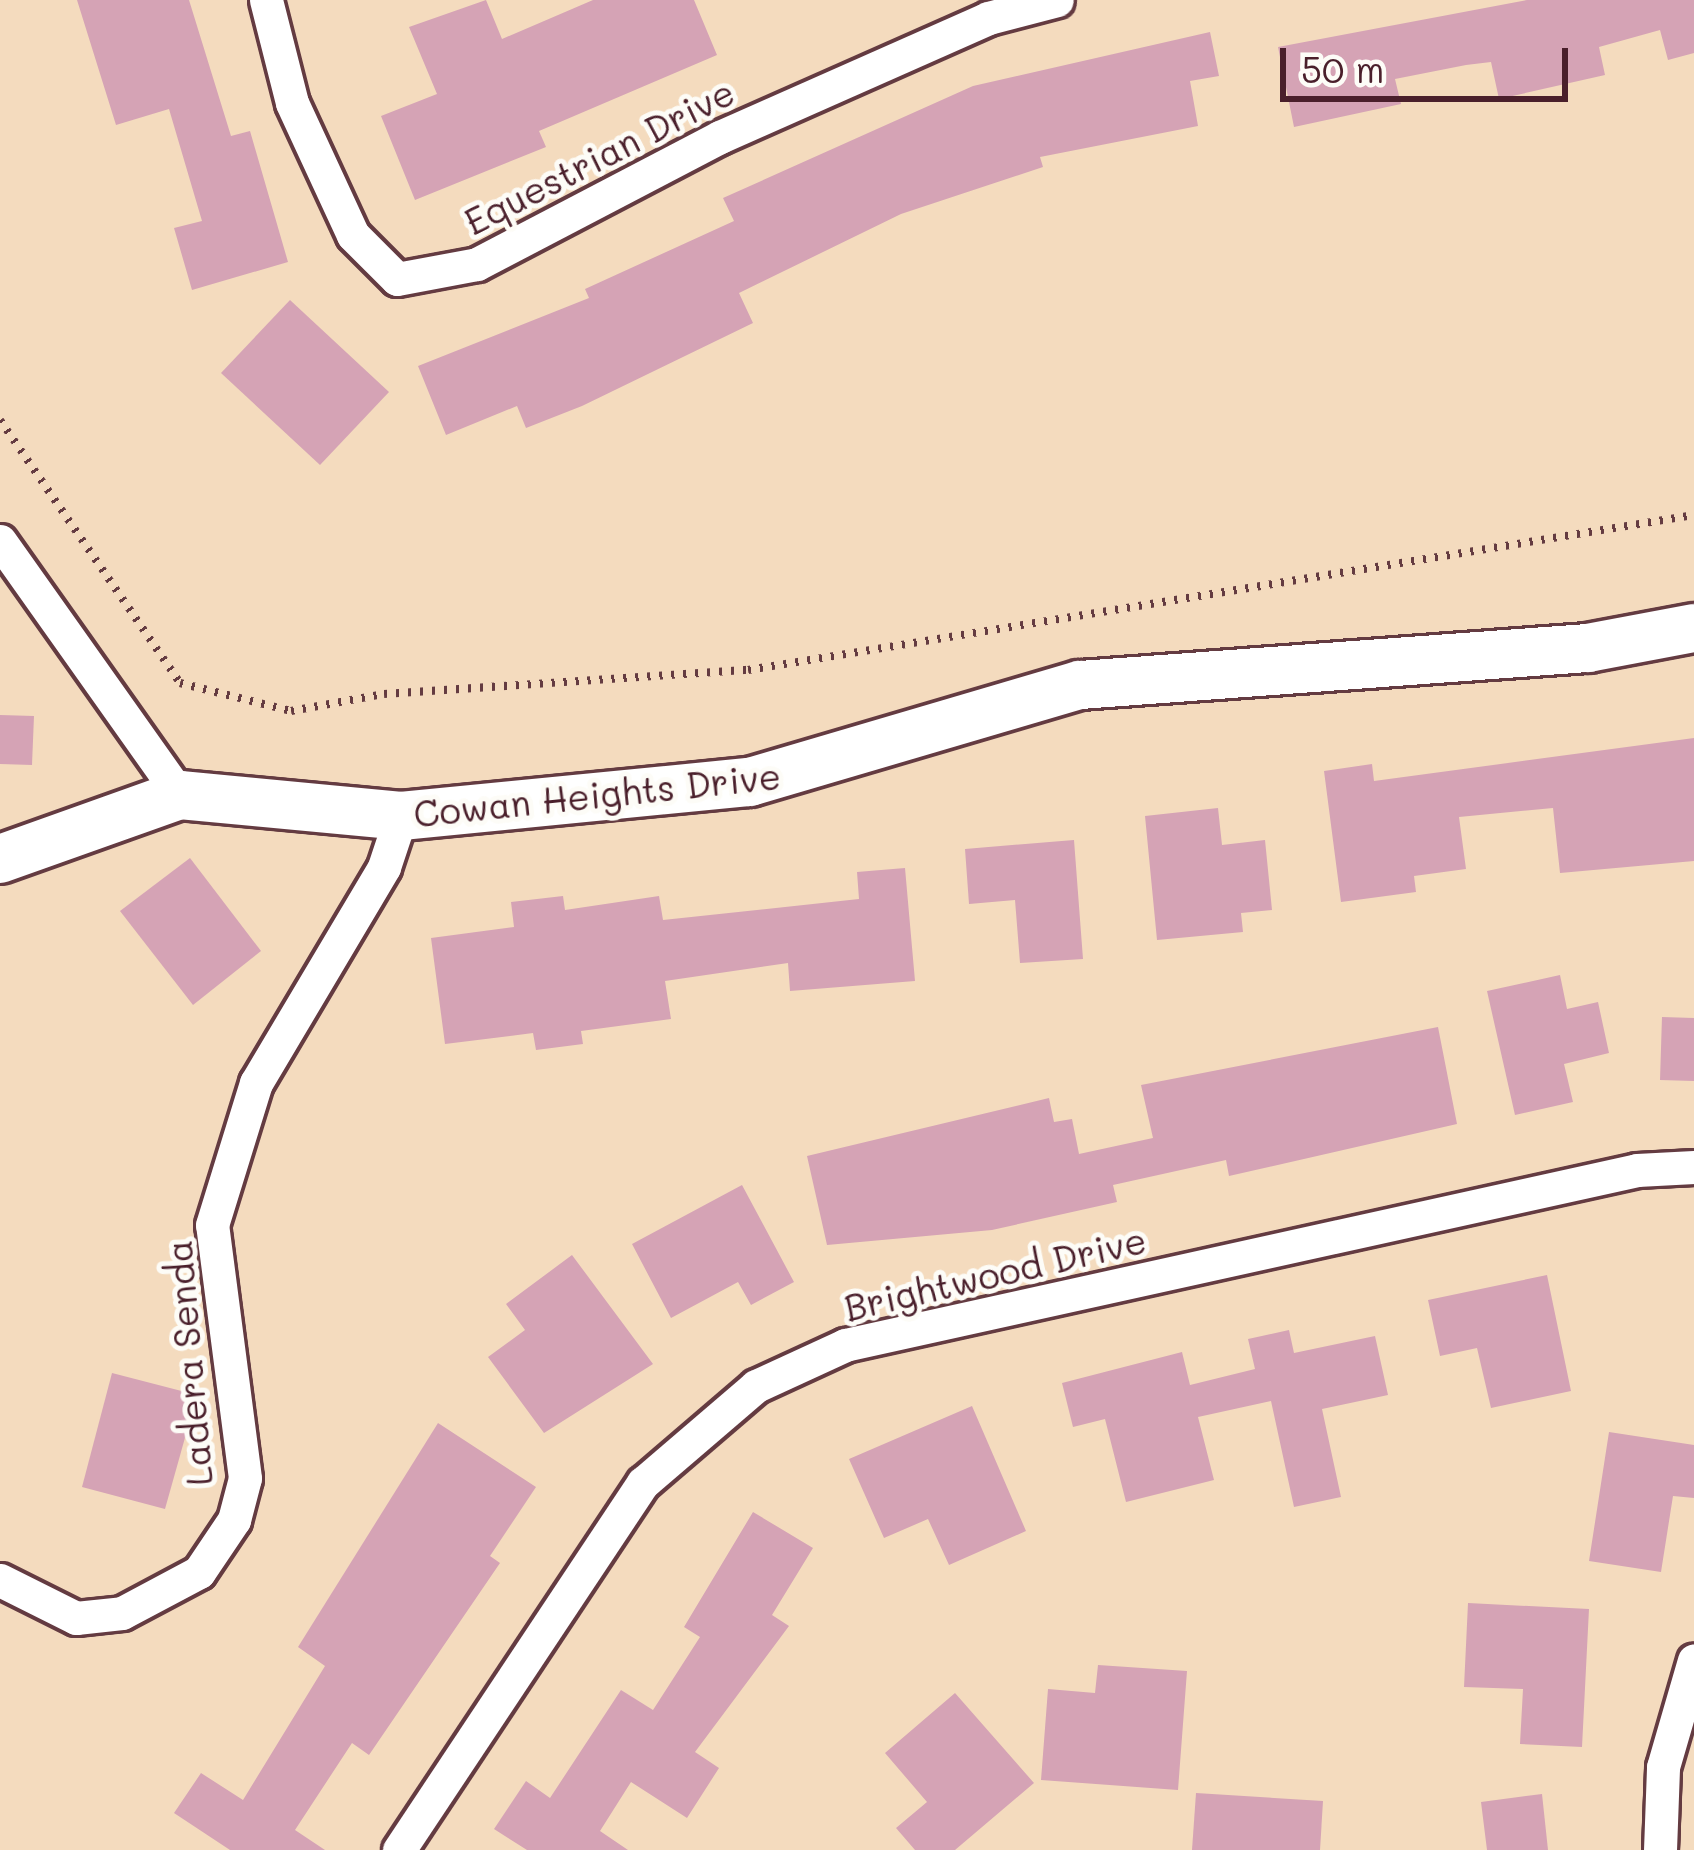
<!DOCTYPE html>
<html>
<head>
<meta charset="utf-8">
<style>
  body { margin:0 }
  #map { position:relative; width:1694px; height:1850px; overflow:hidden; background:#f4dbbe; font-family:Mali,sans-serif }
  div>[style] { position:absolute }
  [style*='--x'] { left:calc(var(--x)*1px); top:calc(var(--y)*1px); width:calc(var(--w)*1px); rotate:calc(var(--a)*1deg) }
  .building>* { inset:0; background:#d5a3b5 }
  .path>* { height:8px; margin-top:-4px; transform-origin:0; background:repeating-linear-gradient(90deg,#643b41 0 3px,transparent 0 12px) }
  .roads { filter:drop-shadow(3px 0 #643b41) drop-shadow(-3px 0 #643b41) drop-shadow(0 3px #643b41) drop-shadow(0 -3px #643b41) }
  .street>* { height:33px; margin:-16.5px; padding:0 16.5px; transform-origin:16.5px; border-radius:16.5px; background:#fff }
  .secondary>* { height:48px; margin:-24px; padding:0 24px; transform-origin:24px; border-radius:24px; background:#fff }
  span { translate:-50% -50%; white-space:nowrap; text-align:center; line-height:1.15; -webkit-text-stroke:10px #fdfcf7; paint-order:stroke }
  .street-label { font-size:36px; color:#4a1f2b }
  .scale { position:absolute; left:1280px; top:48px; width:288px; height:54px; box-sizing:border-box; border:6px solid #4a1f2b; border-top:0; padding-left:15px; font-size:36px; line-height:42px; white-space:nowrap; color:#4a1f2b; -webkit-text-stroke:9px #fdfcf7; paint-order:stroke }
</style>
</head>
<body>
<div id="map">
  <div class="building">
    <div style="clip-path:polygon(77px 0,189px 0,231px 136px,250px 131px,288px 262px,192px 290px,174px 228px,202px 221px,169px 109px,116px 125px)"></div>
    <div style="clip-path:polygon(486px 0,502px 39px,593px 0,694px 0,717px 55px,539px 131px,546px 147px,415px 200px,381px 116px,437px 94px,409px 27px)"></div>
    <div style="clip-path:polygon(1527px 0,1694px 0,1694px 53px,1668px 60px,1660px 30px,1599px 47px,1605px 75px,1499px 99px,1491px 62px,1466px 65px,1395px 79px,1401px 104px,1294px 127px,1278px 47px)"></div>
    <div style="clip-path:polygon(1210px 32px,1219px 76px,1190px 81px,1198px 126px,1040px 157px,1043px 167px,901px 214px,739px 293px,753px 323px,582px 406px,526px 428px,517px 406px,446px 435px,418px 366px,589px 298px,585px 289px,734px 221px,723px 198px,973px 86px)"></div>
    <div style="clip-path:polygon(290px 300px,389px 392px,320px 465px,221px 373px)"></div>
    <div style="clip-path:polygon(0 715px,34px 716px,32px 765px,0 764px)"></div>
    <div style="clip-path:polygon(1694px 738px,1694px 861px,1560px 873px,1553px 808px,1459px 817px,1466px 869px,1414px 876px,1416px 892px,1341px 902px,1324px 771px,1372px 764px,1374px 781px)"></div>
    <div style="clip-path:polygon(1218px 808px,1222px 845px,1265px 840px,1272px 910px,1241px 913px,1243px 932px,1157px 940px,1145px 816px)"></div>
    <div style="clip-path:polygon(1074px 840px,1083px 959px,1020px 963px,1015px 900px,969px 904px,965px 849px)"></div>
    <div style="clip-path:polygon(190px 858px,261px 951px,193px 1005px,120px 911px)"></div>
    <div style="clip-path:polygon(905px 868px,915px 981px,790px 991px,788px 963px,665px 981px,671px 1019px,581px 1031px,583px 1044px,536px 1050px,533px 1033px,445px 1044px,431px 938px,514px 927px,511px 902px,563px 896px,565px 910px,659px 896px,663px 920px,859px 899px,857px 872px)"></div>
    <div style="clip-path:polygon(1560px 975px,1567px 1009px,1598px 1002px,1609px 1053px,1564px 1064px,1573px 1102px,1515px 1115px,1487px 991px)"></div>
    <div style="clip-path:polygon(1662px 1017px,1694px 1018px,1694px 1081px,1660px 1080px)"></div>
    <div style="clip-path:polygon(1438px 1027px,1457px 1124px,1229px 1176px,1226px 1160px,1113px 1185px,1117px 1202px,992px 1230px,827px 1245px,807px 1156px,1049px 1098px,1054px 1122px,1072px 1119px,1079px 1154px,1153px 1138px,1141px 1085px)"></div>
    <div style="clip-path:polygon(742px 1185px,794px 1282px,751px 1305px,738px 1282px,671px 1318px,632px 1244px)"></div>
    <div style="clip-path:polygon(572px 1255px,653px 1364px,544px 1433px,488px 1357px,525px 1330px,506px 1304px)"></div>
    <div style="clip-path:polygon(1547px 1275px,1571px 1391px,1491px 1408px,1477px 1348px,1440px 1356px,1428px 1300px)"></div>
    <div style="clip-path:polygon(1289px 1330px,1294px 1353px,1375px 1336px,1388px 1395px,1322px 1409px,1341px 1497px,1294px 1507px,1271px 1401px,1198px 1417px,1214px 1480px,1126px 1502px,1105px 1419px,1073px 1427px,1062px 1383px,1182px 1352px,1190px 1385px,1255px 1369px,1248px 1339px)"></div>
    <div style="clip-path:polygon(112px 1373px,197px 1395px,165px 1509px,82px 1487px)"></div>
    <div style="clip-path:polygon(972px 1406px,1026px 1531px,949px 1565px,928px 1519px,884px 1538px,849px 1459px)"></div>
    <div style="clip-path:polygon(438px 1423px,536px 1487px,490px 1556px,500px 1563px,369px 1755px,352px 1743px,295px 1830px,325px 1850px,230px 1850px,174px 1813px,201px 1773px,243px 1800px,325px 1666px,298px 1647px)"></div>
    <div style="clip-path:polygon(1609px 1432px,1694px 1445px,1694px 1498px,1673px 1496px,1661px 1572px,1589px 1561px)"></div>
    <div style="clip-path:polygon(753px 1512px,813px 1548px,772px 1615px,789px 1626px,695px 1752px,719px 1768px,687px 1818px,631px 1782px,600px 1831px,628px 1850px,527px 1850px,494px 1829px,526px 1781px,550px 1798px,621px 1690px,653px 1710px,700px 1637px,684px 1627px)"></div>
    <div style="clip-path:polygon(1468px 1603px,1589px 1609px,1582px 1747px,1520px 1744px,1523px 1689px,1464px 1687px)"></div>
    <div style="clip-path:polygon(1098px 1665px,1187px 1671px,1178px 1790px,1041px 1780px,1048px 1689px,1095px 1693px)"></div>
    <div style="clip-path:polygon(955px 1693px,1034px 1783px,955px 1850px,915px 1850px,896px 1828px,927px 1802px,885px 1753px)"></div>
    <div style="clip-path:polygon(1196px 1793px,1323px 1801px,1320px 1850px,1192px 1850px)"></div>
    <div style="clip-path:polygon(1542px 1794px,1548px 1850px,1487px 1850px,1481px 1802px)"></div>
  </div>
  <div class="path">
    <div style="--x:0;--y:420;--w:319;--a:55.6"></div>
    <div style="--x:180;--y:683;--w:114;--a:14.2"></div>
    <div style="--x:291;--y:711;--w:95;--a:-10.4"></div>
    <div style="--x:384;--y:694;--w:365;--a:-3.8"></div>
    <div style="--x:748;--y:670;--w:959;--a:-9.31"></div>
  </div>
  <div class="roads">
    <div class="street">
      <div style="--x:266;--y:0;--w:106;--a:75.8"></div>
      <div style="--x:292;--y:103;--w:145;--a:65.2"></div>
      <div style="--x:353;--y:235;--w:62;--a:45"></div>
      <div style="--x:397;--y:279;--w:81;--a:-10.6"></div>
      <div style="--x:477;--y:264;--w:274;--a:-27.6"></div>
      <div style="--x:720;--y:137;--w:293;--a:-23.9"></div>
      <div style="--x:988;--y:18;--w:71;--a:-14.6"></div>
      <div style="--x:0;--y:541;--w:311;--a:54.7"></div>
      <div style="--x:0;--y:1580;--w:85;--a:26.6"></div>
      <div style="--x:76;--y:1618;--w:46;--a:-6.2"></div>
      <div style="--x:122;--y:1613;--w:87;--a:-28"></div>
      <div style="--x:199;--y:1572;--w:63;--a:-56.1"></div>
      <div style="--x:234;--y:1520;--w:43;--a:-75.3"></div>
      <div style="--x:245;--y:1478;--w:255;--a:-97.4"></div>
      <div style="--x:212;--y:1225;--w:149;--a:-72.8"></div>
      <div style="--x:256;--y:1083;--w:251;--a:-59.3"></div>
      <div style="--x:384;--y:867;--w:54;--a:-71.6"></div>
      <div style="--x:399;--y:1850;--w:441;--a:-56.4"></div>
      <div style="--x:643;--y:1483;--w:149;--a:-40.6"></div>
      <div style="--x:756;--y:1386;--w:98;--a:-24.7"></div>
      <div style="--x:845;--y:1345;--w:811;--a:-12.46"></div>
      <div style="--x:1637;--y:1170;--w:57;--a:-3"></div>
      <div style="--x:1660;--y:1850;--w:83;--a:-87.9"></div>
      <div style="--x:1663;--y:1767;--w:111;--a:-73.8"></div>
    </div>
    <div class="secondary">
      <div style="--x:0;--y:859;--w:191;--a:-19.6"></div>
      <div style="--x:180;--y:795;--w:222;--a:5.4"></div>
      <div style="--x:401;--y:816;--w:351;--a:-5.6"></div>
      <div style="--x:750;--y:782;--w:344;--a:-16.4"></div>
      <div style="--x:1080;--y:685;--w:509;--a:-4.17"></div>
      <div style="--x:1588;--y:648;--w:108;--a:-10.7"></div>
    </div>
  </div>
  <div class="street-label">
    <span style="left:599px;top:156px;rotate:-27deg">Equestrian Drive</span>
    <span style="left:597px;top:794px;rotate:-6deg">Cowan Heights Drive</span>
    <span style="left:995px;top:1273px;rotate:-13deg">Brightwood Drive</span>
    <span style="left:188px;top:1363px;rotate:-95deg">Ladera Senda</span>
  </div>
  <div class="scale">50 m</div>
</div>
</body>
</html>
